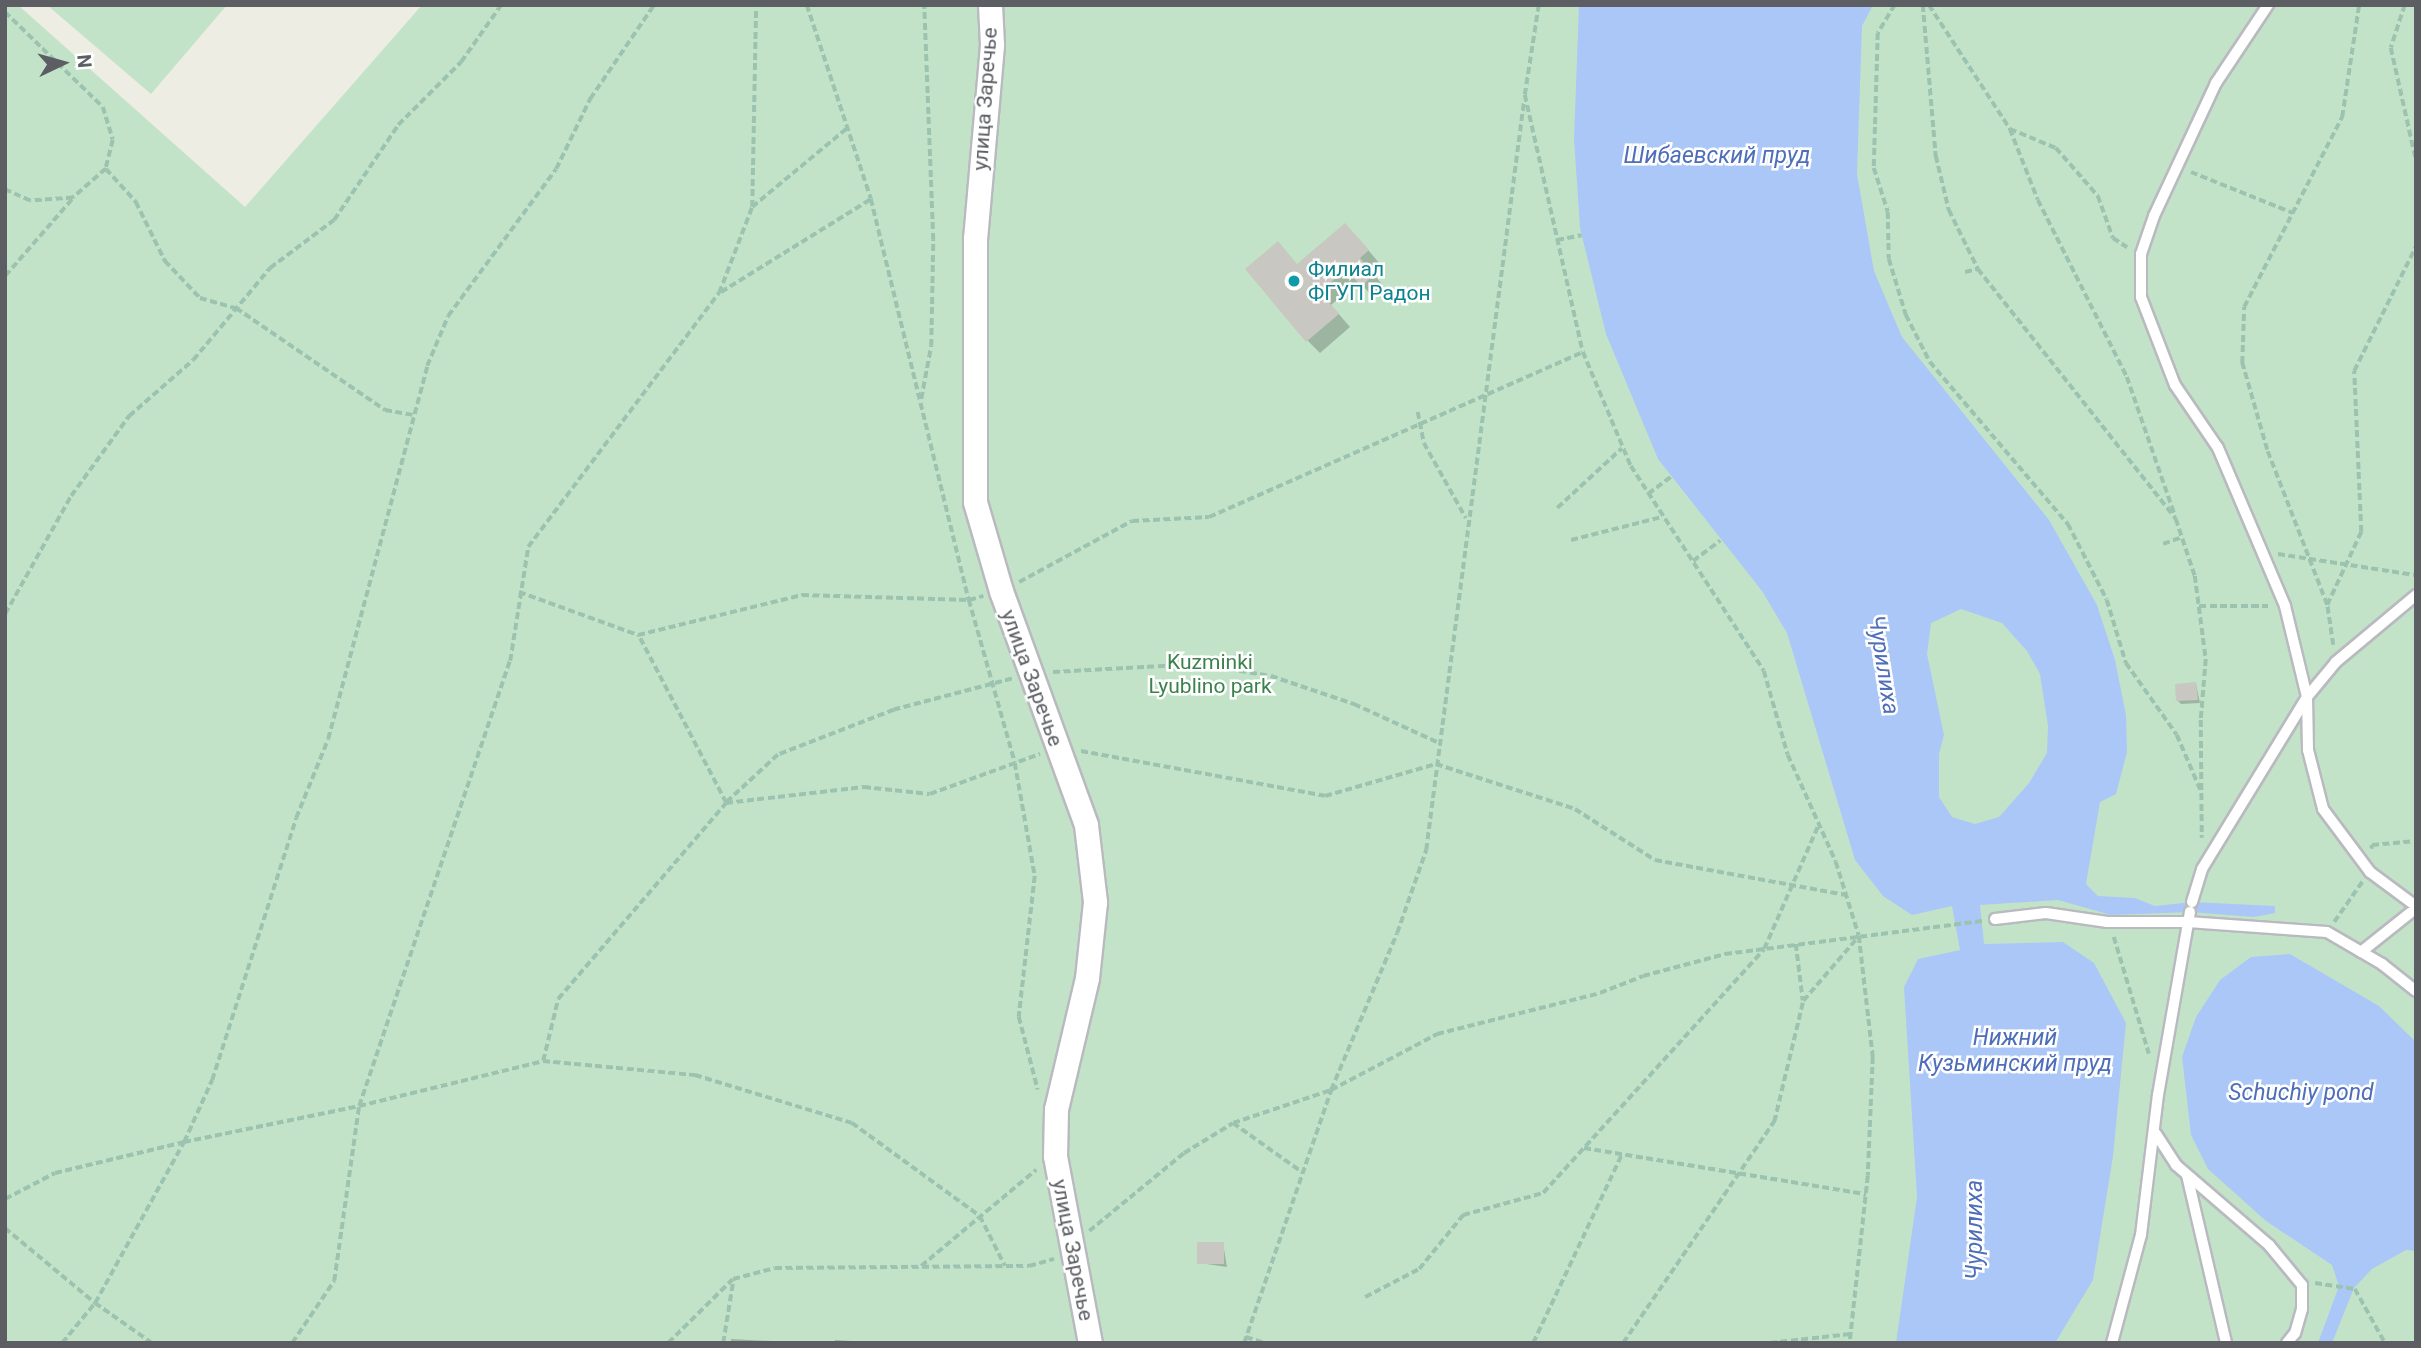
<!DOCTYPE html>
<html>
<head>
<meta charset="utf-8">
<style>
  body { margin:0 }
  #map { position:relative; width:2421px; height:1348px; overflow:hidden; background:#edede4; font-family:Roboto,sans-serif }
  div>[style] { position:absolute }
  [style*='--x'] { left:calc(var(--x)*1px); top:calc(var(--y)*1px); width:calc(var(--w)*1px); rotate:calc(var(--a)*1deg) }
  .green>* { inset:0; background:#c3e3c9 }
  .water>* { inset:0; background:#aac7f8 }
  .shadow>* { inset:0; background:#0003 }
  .building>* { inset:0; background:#c9c7c1 }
  .path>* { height:3.5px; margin-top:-1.75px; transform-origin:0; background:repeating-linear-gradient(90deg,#9cc3af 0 7px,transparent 0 10.5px) }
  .roads { filter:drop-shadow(2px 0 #b9babf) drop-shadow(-2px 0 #b9babf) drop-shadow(0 2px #b9babf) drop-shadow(0 -2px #b9babf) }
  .service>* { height:10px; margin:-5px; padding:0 5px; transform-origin:5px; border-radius:5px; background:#fff }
  .minor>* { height:23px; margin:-11.5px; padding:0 11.5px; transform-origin:11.5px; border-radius:11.5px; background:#fff }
  .dots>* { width:19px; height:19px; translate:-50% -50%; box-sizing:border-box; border:4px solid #fff; border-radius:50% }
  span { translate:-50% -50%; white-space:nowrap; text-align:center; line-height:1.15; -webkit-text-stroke:5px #fff; paint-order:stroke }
  .street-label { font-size:21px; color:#5c5e63 }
  .culture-label { font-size:21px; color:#0d838f }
  .left { translate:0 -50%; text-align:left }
  .park-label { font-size:21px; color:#3c824d }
  .water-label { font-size:23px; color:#4e6eb9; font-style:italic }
  .frame { position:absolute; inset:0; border:7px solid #5c5e63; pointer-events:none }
  .north { position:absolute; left:28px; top:28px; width:70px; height:70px; -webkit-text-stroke:5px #fff; paint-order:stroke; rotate:85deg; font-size:19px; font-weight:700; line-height:28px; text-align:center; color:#5c5e63 }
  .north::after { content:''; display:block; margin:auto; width:24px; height:32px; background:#5c5e63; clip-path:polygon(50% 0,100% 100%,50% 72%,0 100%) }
</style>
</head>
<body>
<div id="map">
  <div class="green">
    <div style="clip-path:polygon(5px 5px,18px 5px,245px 207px,422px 5px,2416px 5px,2416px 1343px,5px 1343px)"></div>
    <div style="clip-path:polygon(47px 5px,227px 5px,151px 94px)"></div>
  </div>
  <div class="water">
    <div style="clip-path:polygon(evenodd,1579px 5px,1873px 5px,1862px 26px,1857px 174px,1874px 271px,1902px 337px,2049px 520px,2097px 605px,2115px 660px,2126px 715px,2127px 752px,2116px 794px,2100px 802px,2086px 884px,2098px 896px,2135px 898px,2155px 906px,2192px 902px,2275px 906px,2275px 913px,2254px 917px,2190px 912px,2111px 915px,2058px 900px,1980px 905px,1984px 944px,2063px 942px,2094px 963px,2126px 1023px,2113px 1156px,2093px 1280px,2055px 1343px,1896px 1343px,1917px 1197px,1904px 987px,1918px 959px,1960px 950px,1952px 906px,1912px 915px,1883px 896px,1855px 860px,1787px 633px,1762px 591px,1658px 459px,1606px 334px,1580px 228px,1574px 139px,1579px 5px,1961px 609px,2002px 623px,2027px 651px,2040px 674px,2048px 726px,2047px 753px,2029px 783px,1999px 817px,1975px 824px,1952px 817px,1939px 797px,1939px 754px,1944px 735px,1927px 654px,1931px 623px,1961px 609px)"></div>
    <div style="clip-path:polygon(2290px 954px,2379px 1006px,2416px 1042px,2416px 1251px,2406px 1250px,2372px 1269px,2354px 1288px,2332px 1343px,2318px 1343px,2339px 1286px,2332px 1265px,2266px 1221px,2208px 1169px,2191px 1135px,2182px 1057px,2196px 1017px,2220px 980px,2251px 957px)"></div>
  </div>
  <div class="shadow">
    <div style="clip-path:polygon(1358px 238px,1380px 264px,1371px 271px,1385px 288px,1374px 298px,1359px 282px,1331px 305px,1350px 327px,1320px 353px,1307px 340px,1298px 266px)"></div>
    <div style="clip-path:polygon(2196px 684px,2200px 703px,2181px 704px,2178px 701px)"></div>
    <div style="clip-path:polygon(1223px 1243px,1227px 1267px,1199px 1263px)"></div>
    <div style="clip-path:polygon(731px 1339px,812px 1343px,731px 1343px)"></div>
    <div style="clip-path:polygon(835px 1340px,884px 1343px,835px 1343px)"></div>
  </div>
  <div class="building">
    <div style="clip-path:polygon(1345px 223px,1369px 250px,1360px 258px,1374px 275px,1361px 286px,1346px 269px,1320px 292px,1339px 314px,1306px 342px,1245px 269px,1278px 241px,1297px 264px)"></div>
    <div style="clip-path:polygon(2196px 682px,2198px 700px,2176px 701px,2175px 684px)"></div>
    <div style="clip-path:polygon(1197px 1242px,1224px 1242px,1224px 1264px,1197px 1264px)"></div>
  </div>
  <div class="path">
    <div style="--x:807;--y:5;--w:204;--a:71.7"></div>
    <div style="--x:871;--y:199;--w:413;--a:76.3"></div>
    <div style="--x:969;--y:600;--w:169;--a:74.2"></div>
    <div style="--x:1015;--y:763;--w:115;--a:80"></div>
    <div style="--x:1035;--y:876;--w:142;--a:96.5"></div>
    <div style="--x:1019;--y:1017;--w:75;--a:75.4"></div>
    <div style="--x:1539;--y:5;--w:91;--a:98.8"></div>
    <div style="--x:1525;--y:95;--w:263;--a:77.3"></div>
    <div style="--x:1583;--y:352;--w:124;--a:67.2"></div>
    <div style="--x:1631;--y:466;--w:244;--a:57"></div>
    <div style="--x:1764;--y:671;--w:87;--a:74.1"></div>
    <div style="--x:1788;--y:755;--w:117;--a:65.8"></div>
    <div style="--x:1836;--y:862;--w:77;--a:72.7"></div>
    <div style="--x:1859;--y:936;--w:122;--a:83.4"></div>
    <div style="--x:1873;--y:1057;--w:119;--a:92.4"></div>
    <div style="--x:1868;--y:1176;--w:168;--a:96.2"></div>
    <div style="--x:1895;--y:5;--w:33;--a:121"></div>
    <div style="--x:1878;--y:33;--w:135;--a:91.7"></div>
    <div style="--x:1874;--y:168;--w:46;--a:72.3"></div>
    <div style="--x:1888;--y:212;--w:47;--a:88.8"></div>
    <div style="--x:1889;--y:259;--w:59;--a:73.1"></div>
    <div style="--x:1906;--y:315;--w:53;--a:62.9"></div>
    <div style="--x:1930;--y:362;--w:213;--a:49.6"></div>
    <div style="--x:2068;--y:524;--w:85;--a:62.8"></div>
    <div style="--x:2107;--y:600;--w:66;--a:73.2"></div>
    <div style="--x:2126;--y:663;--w:88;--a:54.7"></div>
    <div style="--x:2177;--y:735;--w:61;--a:66.8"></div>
    <div style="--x:1923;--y:5;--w:152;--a:85.1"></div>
    <div style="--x:1936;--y:156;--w:56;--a:76.5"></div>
    <div style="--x:1949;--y:210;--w:66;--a:63.8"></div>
    <div style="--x:1978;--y:269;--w:319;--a:51.6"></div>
    <div style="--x:2176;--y:519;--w:60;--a:71.6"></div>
    <div style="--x:2195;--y:576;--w:84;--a:82.5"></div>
    <div style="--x:2206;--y:659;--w:61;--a:94.7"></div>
    <div style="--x:2201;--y:720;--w:118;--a:89.5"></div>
    <div style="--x:1929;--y:5;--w:148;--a:56.8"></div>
    <div style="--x:2010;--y:129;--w:50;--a:22.4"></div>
    <div style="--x:2056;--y:148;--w:64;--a:48.8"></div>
    <div style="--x:2098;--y:196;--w:45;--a:70.3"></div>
    <div style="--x:2113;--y:238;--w:17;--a:33"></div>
    <div style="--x:2405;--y:5;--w:45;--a:108"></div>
    <div style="--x:2391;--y:48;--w:115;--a:77.4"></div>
    <div style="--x:5;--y:12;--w:136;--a:44.1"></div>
    <div style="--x:103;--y:107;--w:34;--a:73"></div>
    <div style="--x:113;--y:140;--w:30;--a:104"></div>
    <div style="--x:106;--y:169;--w:44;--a:138.7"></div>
    <div style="--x:73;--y:198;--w:43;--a:176"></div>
    <div style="--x:30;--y:201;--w:27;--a:-156"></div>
    <div style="--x:2010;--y:129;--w:76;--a:68.5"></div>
    <div style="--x:2038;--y:200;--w:198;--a:63.3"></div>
    <div style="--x:2127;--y:377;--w:147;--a:70.9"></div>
    <div style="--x:106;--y:169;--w:45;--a:47.7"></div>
    <div style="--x:136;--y:202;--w:66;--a:63.8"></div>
    <div style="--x:165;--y:261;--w:51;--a:46.6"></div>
    <div style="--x:200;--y:298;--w:37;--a:16"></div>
    <div style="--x:236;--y:308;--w:181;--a:34.4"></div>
    <div style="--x:385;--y:410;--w:28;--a:10"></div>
    <div style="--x:2191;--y:172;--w:110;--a:21.9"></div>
    <div style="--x:752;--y:207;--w:124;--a:-39.7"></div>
    <div style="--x:1557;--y:240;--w:25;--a:-11"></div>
    <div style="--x:1965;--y:272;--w:13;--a:-13"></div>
    <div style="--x:5;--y:276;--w:103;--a:-48.9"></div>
    <div style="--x:721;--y:292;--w:176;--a:-31.8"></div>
    <div style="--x:921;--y:399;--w:54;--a:-79.3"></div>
    <div style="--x:931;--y:346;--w:106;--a:-88.9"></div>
    <div style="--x:933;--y:240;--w:235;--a:-92.2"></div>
    <div style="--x:1418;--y:412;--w:32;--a:79"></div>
    <div style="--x:1424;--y:443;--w:86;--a:60.8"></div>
    <div style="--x:1648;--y:494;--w:30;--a:-37"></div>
    <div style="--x:1557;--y:508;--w:88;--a:-42.7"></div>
    <div style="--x:1571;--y:540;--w:94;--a:-14.2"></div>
    <div style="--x:2163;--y:544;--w:20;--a:-20"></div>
    <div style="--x:2278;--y:554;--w:140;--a:8.7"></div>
    <div style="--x:1693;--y:561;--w:34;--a:-37"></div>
    <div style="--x:1019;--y:582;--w:128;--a:-28.4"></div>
    <div style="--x:1132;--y:521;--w:77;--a:-3"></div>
    <div style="--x:1209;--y:517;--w:409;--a:-23.8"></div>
    <div style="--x:519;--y:592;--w:127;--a:19.9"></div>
    <div style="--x:638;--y:635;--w:169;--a:-13.7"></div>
    <div style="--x:802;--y:595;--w:167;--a:1.7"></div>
    <div style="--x:969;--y:600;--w:15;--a:-16"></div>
    <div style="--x:2327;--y:605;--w:166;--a:-111.2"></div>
    <div style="--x:2267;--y:450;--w:91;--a:-106"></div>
    <div style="--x:2242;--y:363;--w:56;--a:-88"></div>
    <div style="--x:2244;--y:307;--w:214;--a:-62.7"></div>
    <div style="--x:2342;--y:117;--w:113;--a:-81.4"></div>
    <div style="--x:2199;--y:606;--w:69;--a:0"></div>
    <div style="--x:5;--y:614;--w:135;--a:-60.8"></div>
    <div style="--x:71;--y:496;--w:99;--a:-54.1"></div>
    <div style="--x:129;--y:416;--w:85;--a:-41.2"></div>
    <div style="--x:193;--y:360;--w:120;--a:-50.1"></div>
    <div style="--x:270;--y:268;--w:80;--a:-36.9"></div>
    <div style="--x:334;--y:220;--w:115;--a:-56"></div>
    <div style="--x:398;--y:125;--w:89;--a:-45"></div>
    <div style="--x:461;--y:62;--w:70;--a:-54.9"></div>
    <div style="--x:2333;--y:645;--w:40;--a:-98.5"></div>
    <div style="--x:2327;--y:605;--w:81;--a:-65"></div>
    <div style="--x:2361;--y:532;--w:161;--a:-92.5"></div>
    <div style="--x:2354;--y:371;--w:140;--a:-63.6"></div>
    <div style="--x:1053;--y:672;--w:145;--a:-3.2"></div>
    <div style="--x:1198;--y:664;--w:74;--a:9.3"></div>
    <div style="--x:1271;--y:676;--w:88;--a:18.6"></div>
    <div style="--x:1354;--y:704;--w:94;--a:24.6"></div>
    <div style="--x:1012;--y:679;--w:122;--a:165.3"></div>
    <div style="--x:894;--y:710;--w:124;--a:158.8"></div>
    <div style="--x:778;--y:755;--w:71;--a:137.3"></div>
    <div style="--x:726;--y:803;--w:139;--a:-6.6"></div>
    <div style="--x:864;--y:787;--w:66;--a:6.1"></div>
    <div style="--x:930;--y:794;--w:117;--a:-20"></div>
    <div style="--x:1081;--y:751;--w:248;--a:10.4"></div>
    <div style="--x:1325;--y:796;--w:116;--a:-16.1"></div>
    <div style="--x:1436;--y:764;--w:146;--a:17.9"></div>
    <div style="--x:1575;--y:809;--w:95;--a:32.5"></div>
    <div style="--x:1655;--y:860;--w:194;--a:10.4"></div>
    <div style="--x:2371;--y:849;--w:4;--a:-76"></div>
    <div style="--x:2372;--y:845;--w:44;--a:-5.2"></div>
    <div style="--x:2334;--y:922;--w:49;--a:-55"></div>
    <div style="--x:2114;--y:937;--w:122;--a:73.3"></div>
    <div style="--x:1796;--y:944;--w:57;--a:83"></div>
    <div style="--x:543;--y:1061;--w:64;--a:-76.4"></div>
    <div style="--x:558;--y:999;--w:258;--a:-49.4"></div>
    <div style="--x:726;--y:803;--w:190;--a:-117.6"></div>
    <div style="--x:1233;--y:1123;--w:85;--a:35.4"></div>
    <div style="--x:1584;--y:1148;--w:286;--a:9.3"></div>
    <div style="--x:5;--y:1199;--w:56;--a:-27.5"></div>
    <div style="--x:55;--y:1173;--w:133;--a:-13.5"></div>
    <div style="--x:184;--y:1142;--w:68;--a:-65.7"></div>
    <div style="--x:212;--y:1080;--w:275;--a:-72.2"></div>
    <div style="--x:296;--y:818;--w:85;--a:-67.9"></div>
    <div style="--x:328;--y:739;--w:386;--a:-75.1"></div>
    <div style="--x:427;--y:366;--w:54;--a:-67.2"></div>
    <div style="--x:448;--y:316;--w:182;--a:-53.7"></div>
    <div style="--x:556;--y:169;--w:78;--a:-64.1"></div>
    <div style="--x:590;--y:99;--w:114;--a:-55.8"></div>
    <div style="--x:5;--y:1228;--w:117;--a:39.8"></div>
    <div style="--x:95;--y:1303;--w:70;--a:35.1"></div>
    <div style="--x:1089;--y:1231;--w:123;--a:-39.4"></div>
    <div style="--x:1184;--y:1153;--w:57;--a:-31.5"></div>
    <div style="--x:1233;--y:1123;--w:103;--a:-18.6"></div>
    <div style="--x:1331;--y:1090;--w:120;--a:-27.8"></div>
    <div style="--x:1437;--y:1034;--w:168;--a:-14.1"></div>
    <div style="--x:1600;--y:993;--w:46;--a:-21.6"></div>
    <div style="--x:1643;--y:976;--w:85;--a:-15"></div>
    <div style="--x:1725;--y:954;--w:259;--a:-7.3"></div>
    <div style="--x:921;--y:1266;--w:150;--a:-39.9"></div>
    <div style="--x:2315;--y:1283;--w:40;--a:8.5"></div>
    <div style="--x:2355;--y:1289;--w:62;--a:60.9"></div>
    <div style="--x:1365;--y:1297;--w:61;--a:-27.4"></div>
    <div style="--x:1419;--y:1269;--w:70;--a:-50.8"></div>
    <div style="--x:1463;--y:1215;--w:83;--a:-15.4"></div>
    <div style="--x:1543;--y:1193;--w:329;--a:-47.8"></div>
    <div style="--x:1764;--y:949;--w:137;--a:-66.3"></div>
    <div style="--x:1246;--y:1337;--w:20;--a:18"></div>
    <div style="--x:62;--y:1343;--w:52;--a:-50.5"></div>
    <div style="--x:95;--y:1303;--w:184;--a:-61.1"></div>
    <div style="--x:184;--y:1142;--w:179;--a:-11.6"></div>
    <div style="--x:359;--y:1106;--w:189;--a:-13.7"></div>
    <div style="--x:543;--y:1061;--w:153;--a:5.3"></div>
    <div style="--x:695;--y:1075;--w:164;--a:17"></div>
    <div style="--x:852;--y:1123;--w:158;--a:36"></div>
    <div style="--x:980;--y:1216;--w:56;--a:63.4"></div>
    <div style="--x:292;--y:1343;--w:75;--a:-55.9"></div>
    <div style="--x:334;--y:1281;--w:177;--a:-81.9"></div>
    <div style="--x:359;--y:1106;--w:470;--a:-71.3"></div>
    <div style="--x:510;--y:661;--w:115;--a:-81"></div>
    <div style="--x:528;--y:547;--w:318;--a:-53.1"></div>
    <div style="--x:719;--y:293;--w:92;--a:-69"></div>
    <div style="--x:752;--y:207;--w:202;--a:-88.9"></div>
    <div style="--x:668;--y:1343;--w:91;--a:-44.6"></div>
    <div style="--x:733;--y:1279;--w:43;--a:-14.7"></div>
    <div style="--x:775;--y:1268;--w:254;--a:-0.5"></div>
    <div style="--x:1029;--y:1266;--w:26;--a:-16"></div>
    <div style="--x:723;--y:1343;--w:63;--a:-80.8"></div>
    <div style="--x:1244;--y:1343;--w:268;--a:-71"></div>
    <div style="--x:1331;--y:1090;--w:170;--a:-67.2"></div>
    <div style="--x:1397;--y:933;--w:88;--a:-70.7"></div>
    <div style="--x:1426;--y:850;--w:756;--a:-82.56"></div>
    <div style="--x:1533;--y:1343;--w:209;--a:-64.8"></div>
    <div style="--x:1623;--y:1343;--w:268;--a:-55.7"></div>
    <div style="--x:1774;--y:1122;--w:124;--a:-76.5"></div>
    <div style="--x:1803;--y:1001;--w:86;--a:-49.3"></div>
    <div style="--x:1770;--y:1343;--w:81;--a:-6.4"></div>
  </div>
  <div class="roads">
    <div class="service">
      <div style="--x:2268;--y:5;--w:94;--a:123.7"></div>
      <div style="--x:2216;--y:83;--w:147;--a:115"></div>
      <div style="--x:2154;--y:216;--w:40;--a:108.9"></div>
      <div style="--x:2141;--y:254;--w:43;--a:90"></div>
      <div style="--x:2141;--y:297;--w:94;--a:68.9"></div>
      <div style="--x:2175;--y:385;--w:76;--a:55.7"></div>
      <div style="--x:2218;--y:448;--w:172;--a:67"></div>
      <div style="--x:2285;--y:606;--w:94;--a:76.4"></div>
      <div style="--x:2307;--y:697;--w:53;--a:88.9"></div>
      <div style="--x:2308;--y:750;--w:61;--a:75.7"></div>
      <div style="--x:2323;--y:809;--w:79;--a:53.3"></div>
      <div style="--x:2370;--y:872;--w:57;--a:36.5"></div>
      <div style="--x:2192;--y:902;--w:34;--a:-73"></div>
      <div style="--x:2202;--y:869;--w:202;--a:-58.6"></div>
      <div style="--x:2307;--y:697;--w:45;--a:-50.4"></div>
      <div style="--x:2336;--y:662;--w:104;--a:-39.9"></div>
      <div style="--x:1995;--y:919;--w:51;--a:-6.7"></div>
      <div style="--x:2046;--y:913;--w:62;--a:8.4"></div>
      <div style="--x:2107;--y:922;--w:81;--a:0"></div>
      <div style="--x:2188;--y:922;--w:139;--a:4.1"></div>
      <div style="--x:2327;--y:932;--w:64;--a:30.2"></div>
      <div style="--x:2382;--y:964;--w:43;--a:38.5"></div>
      <div style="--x:2361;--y:952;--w:63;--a:-38.5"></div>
      <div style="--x:2156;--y:1134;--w:37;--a:57"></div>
      <div style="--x:2176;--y:1165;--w:123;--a:40.7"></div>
      <div style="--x:2269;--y:1245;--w:52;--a:50.5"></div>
      <div style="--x:2302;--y:1285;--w:24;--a:90"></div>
      <div style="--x:2302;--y:1309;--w:25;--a:106"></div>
      <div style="--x:2295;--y:1333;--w:13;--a:129"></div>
      <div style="--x:2187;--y:1175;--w:172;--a:76.9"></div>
      <div style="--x:2112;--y:1343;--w:112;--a:-75"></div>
      <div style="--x:2141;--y:1235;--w:141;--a:-83.1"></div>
      <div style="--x:2158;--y:1095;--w:186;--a:-80.1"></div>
    </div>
    <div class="minor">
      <div style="--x:990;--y:5;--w:40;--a:87.1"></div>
      <div style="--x:992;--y:45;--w:194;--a:95"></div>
      <div style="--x:975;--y:238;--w:264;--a:90"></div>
      <div style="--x:975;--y:502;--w:93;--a:73.7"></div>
      <div style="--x:1001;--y:591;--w:249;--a:70"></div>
      <div style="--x:1086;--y:825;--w:78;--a:83.3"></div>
      <div style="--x:1095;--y:902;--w:76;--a:96"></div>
      <div style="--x:1087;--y:978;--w:135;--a:103.3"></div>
      <div style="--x:1056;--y:1109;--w:47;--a:91.2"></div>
      <div style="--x:1055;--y:1156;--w:190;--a:79.4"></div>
    </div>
  </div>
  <div class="dots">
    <div style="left:1294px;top:281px;background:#0f9aa8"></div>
  </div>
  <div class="street-label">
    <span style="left:985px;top:99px;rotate:-86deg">улица Заречье</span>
    <span style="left:1032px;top:678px;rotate:70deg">улица Заречье</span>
    <span style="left:1073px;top:1250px;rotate:79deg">улица Заречье</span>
  </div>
  <div class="culture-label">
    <span class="left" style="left:1308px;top:281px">Филиал<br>ФГУП Радон</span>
  </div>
  <div class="park-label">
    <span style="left:1210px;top:674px">Kuzminki<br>Lyublino park</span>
  </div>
  <div class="water-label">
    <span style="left:1717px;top:156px">Шибаевский пруд</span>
    <span style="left:1883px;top:665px;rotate:81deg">Чурилиха</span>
    <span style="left:2015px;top:1051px">Нижний<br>Кузьминский пруд</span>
    <span style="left:2301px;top:1093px">Schuchiy pond</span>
    <span style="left:1975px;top:1230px;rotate:-90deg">Чурилиха</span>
  </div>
  <div class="frame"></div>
  <div class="north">N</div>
</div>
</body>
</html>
